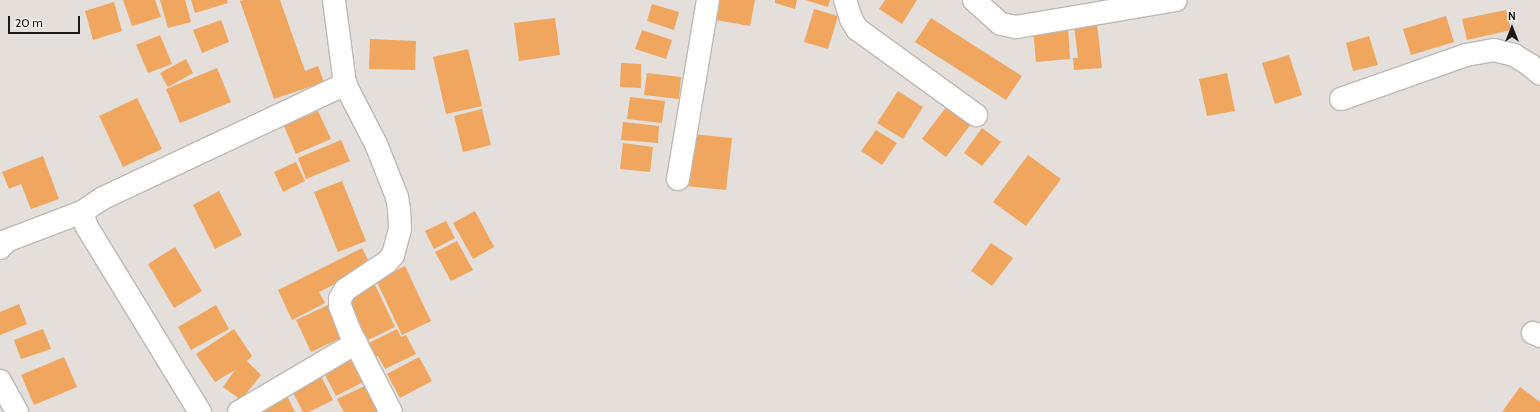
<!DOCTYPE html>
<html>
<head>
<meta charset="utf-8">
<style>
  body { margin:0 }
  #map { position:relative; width:1540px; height:412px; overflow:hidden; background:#e4dfdb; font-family:Cabin,sans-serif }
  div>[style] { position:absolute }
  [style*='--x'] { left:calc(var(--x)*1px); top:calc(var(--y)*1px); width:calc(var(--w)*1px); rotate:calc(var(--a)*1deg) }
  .building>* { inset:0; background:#f0a65f }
  .roads { filter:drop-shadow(1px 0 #bdb8b4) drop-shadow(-1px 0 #bdb8b4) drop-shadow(0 1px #bdb8b4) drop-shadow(0 -1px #bdb8b4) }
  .minor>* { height:22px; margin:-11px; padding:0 11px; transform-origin:11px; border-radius:11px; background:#fff }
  span { translate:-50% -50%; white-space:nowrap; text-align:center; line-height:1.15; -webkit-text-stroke:3.5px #f1ede9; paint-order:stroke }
  .north { position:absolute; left:1492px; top:8px; width:40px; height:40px; -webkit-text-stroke:3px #f1ede9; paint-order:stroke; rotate:0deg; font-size:11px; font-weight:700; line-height:16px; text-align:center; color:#1a1917 }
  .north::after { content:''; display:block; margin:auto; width:14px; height:18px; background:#1a1917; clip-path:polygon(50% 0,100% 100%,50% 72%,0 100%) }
  .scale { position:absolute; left:8px; top:16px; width:72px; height:18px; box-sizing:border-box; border:2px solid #1a1917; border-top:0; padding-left:5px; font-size:12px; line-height:14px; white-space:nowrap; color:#1a1917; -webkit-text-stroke:3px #f1ede9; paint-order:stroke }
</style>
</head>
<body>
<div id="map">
  <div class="building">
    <div style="clip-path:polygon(123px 0,155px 0,161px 17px,132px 26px)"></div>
    <div style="clip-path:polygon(160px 0,185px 0,191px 22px,168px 28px)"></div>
    <div style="clip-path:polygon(191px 0,227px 0,228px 3px,195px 13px)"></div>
    <div style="clip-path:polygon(243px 0,280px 0,305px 71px,318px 66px,324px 82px,274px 99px,240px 1px)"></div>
    <div style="clip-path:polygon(714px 0,755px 0,750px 26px,710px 19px)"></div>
    <div style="clip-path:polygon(775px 0,797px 0,795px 9px,775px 3px)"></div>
    <div style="clip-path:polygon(805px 0,830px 0,828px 7px)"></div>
    <div style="clip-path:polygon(885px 0,917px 0,902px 24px,879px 9px)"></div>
    <div style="clip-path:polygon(114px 2px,122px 31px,93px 40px,85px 11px)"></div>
    <div style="clip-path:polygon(652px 4px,679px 12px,674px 30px,647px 21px)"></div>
    <div style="clip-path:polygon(814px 9px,838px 16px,828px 49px,804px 42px)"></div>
    <div style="clip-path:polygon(1506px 10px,1511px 30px,1467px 40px,1462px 19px)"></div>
    <div style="clip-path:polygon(1446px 16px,1454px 42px,1411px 55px,1403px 29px)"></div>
    <div style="clip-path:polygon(555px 18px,560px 55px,519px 61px,514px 23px)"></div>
    <div style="clip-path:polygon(931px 18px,1022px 76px,1006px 100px,915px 42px)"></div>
    <div style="clip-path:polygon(221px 20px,229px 42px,202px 53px,193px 30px)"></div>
    <div style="clip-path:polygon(1097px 24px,1102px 68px,1074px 70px,1073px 58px,1078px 58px,1074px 26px)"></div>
    <div style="clip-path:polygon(1068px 27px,1070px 59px,1036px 62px,1033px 30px)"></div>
    <div style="clip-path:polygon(642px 30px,672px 40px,666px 59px,635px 49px)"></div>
    <div style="clip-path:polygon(160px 35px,172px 64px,148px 73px,136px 45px)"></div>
    <div style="clip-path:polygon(1369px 36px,1378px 65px,1353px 71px,1346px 43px)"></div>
    <div style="clip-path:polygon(370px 39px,416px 41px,415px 70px,369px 69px)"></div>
    <div style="clip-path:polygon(468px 49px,482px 106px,446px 114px,433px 57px)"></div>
    <div style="clip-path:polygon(1289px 55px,1302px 95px,1275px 104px,1262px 63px)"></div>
    <div style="clip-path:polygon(186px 59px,193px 73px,168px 87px,160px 73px)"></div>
    <div style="clip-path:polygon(621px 63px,641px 64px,641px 88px,620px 87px)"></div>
    <div style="clip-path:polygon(217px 68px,231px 102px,180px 123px,166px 89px)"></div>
    <div style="clip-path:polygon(647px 73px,681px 77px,679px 99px,644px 95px)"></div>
    <div style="clip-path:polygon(1227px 73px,1235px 111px,1207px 116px,1199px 79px)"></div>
    <div style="clip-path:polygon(898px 91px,923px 107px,903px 139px,877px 123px)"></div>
    <div style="clip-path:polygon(630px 97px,665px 101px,662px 123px,627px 119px)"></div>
    <div style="clip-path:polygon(137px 98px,162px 149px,123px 167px,99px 116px)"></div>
    <div style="clip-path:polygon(947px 106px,971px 124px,946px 157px,922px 139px)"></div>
    <div style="clip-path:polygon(482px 109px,491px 145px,463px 152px,454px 116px)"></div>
    <div style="clip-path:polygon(318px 111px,331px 139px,296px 154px,284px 126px)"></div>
    <div style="clip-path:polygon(623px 122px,659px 126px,658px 143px,621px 140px)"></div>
    <div style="clip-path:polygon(982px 128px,1001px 142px,982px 166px,964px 153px)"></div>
    <div style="clip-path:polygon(876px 130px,897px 143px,882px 165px,861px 151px)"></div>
    <div style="clip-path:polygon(692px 134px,732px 138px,726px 190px,686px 186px)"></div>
    <div style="clip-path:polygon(341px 140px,350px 161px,306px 179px,298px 158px)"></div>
    <div style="clip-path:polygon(623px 143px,653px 147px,650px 172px,620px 169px)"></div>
    <div style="clip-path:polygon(1028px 155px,1061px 179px,1026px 226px,993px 202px)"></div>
    <div style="clip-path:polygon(43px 156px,59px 199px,31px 209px,21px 184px,9px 189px,2px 172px)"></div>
    <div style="clip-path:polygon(296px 162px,305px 181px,283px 192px,274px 172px)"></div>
    <div style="clip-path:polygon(342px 181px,366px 241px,338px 252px,314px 192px)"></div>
    <div style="clip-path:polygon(219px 191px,242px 235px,215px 249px,193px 205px)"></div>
    <div style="clip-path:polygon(475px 211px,494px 247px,473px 259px,453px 223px)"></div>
    <div style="clip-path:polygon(446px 221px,455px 238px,434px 249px,425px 231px)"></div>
    <div style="clip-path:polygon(457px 241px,473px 270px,451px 281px,435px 252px)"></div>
    <div style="clip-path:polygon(991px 243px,1013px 258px,992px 286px,971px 271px)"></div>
    <div style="clip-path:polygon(175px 247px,202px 291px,174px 308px,148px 264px)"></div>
    <div style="clip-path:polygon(362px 248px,371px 266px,319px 292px,325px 303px,292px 320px,278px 290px)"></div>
    <div style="clip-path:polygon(405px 266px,431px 321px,402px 335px,376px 280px)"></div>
    <div style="clip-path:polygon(375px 285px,395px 327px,364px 342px,344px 299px)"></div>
    <div style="clip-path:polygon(19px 304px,27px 324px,0 335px,0 312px)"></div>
    <div style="clip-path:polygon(216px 305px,229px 329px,191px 350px,178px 327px)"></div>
    <div style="clip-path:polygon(328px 305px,343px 337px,311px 352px,296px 320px)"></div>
    <div style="clip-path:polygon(43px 329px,51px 349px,21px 359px,14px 340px)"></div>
    <div style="clip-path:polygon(234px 329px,252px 356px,247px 361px,261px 375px,241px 400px,223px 387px,235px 370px,215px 382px,196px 354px)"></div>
    <div style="clip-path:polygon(397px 329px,401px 337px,406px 335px,416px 354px,385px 369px,378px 356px,374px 358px,367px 344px)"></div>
    <div style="clip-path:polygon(352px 351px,367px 380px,336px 396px,321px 367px)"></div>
    <div style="clip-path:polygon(64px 357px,77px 387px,34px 405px,21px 375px)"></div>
    <div style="clip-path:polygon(419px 357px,432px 381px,400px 398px,387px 374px)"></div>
    <div style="clip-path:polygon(318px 370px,333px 400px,309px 412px,303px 412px,289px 385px)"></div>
    <div style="clip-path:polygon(369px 384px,383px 412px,344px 412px,337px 399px)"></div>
    <div style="clip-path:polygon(1520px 387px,1540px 402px,1540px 412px,1502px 412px)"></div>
    <div style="clip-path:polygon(285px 392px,295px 412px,263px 412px,259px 405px)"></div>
  </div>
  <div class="roads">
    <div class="minor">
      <div style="--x:845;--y:0;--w:20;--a:72"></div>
      <div style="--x:851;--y:19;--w:12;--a:59"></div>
      <div style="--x:857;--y:29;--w:147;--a:35.9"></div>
      <div style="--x:974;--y:0;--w:36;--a:42"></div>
      <div style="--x:1001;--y:24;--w:15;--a:11"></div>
      <div style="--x:1016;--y:27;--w:162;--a:-9.6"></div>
      <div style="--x:345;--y:84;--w:68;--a:62.7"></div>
      <div style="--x:376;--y:144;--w:57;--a:68.4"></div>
      <div style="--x:397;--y:197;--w:12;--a:81"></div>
      <div style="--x:399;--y:209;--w:20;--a:87"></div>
      <div style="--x:400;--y:229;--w:27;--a:105"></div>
      <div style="--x:393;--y:255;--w:9;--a:131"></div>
      <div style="--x:387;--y:262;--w:50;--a:146.3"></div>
      <div style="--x:345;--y:290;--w:10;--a:119"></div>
      <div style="--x:340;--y:299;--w:7;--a:90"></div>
      <div style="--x:340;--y:306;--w:28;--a:69"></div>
      <div style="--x:350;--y:332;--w:90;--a:62.9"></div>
      <div style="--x:1341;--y:99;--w:133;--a:-19.4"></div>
      <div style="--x:1466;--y:55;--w:28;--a:-10"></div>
      <div style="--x:1494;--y:50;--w:21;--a:14"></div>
      <div style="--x:1514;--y:55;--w:19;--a:32"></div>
      <div style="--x:1530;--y:65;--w:13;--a:42"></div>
      <div style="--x:678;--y:179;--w:181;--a:-80.5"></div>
      <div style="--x:82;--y:212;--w:16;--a:72"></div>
      <div style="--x:87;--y:227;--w:217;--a:58.6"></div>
      <div style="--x:0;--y:248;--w:9;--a:-49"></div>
      <div style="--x:6;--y:241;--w:81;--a:-20.9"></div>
      <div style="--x:82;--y:212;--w:25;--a:-34"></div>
      <div style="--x:103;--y:198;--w:268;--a:-25.2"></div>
      <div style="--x:345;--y:84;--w:85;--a:-97.5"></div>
      <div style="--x:1533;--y:333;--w:8;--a:23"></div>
      <div style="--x:0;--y:381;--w:35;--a:61"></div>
      <div style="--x:239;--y:412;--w:136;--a:-30.5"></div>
    </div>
  </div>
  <div class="north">N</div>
  <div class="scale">20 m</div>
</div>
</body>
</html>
